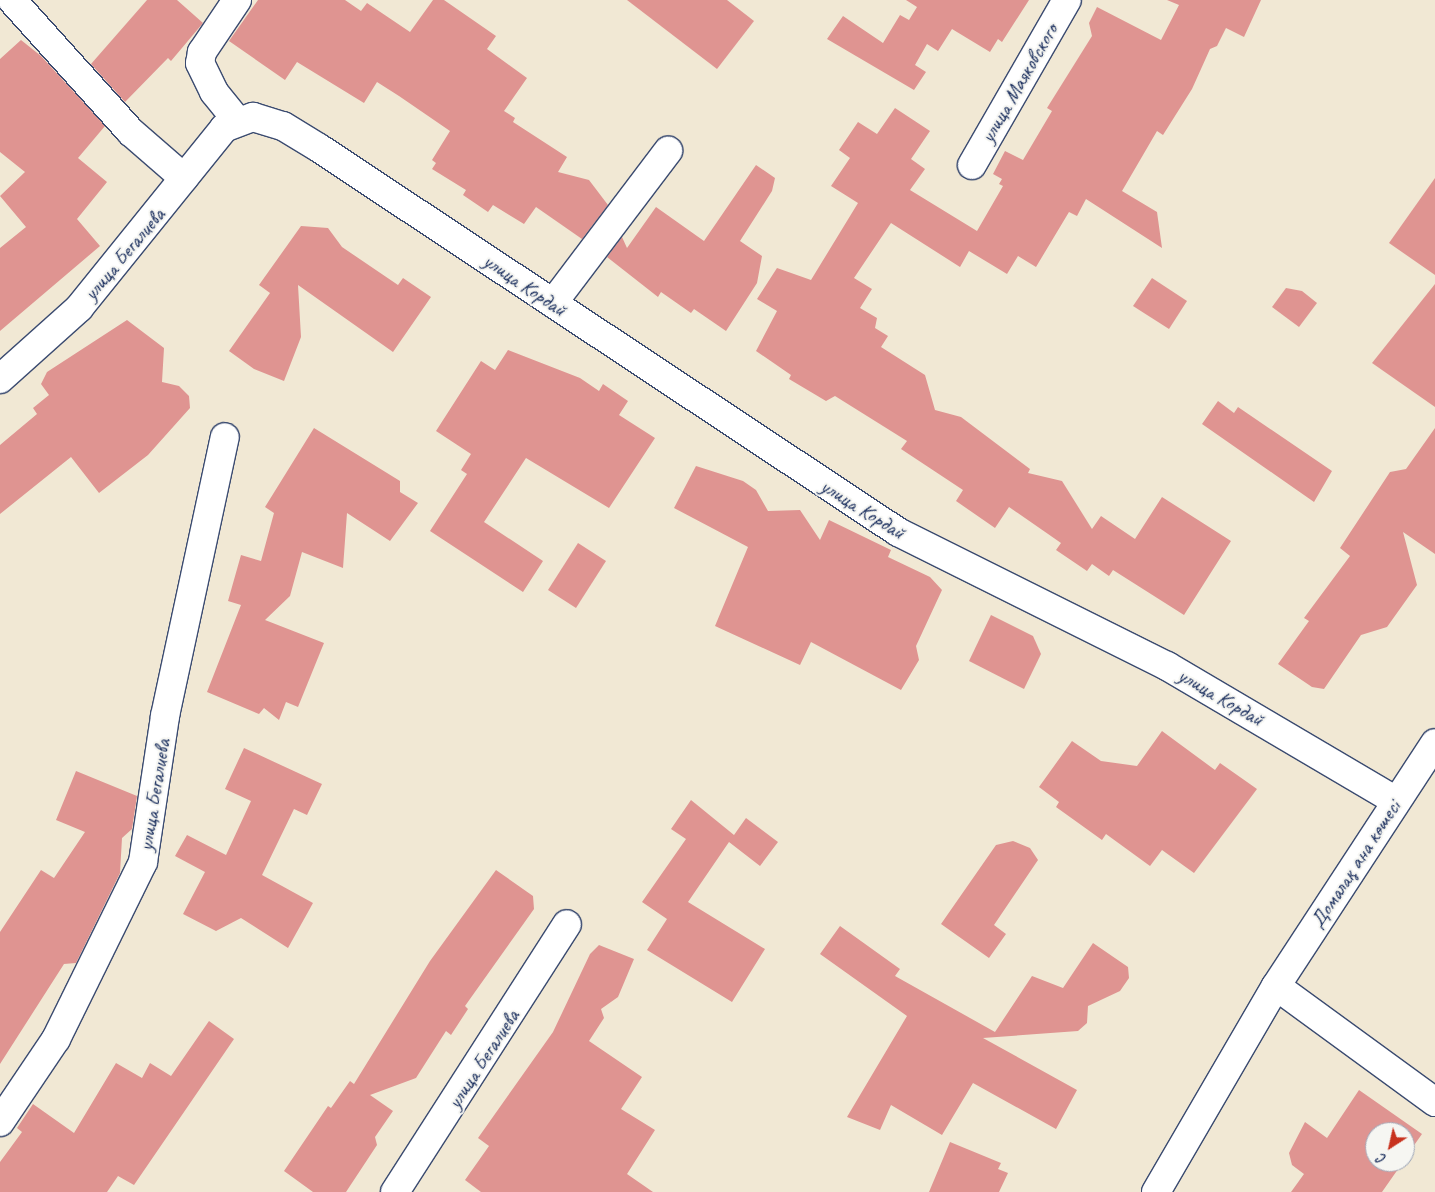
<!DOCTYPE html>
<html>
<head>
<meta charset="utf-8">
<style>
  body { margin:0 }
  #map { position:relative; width:1435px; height:1192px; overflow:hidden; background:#f1e8d4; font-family:Caveat,sans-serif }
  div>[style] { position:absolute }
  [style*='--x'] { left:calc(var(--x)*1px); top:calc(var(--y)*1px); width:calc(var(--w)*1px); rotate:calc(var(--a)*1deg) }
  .building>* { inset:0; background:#df9491 }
  .roads { filter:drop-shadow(1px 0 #3b4b70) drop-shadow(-1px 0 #3b4b70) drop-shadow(0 1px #3b4b70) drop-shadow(0 -1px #3b4b70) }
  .street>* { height:28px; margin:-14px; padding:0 14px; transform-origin:14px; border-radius:14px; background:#fff }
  span { translate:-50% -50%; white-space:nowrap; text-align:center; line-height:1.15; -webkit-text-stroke:4px #f6f6f2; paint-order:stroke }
  .street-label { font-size:21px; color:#1b2f5e }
  .north { position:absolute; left:1365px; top:1122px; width:50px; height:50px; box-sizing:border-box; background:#f6f6f2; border:1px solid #9ea6b7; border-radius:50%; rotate:215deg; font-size:14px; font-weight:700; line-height:20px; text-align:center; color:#1b2f5e }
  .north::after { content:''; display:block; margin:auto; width:18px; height:22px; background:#c8321e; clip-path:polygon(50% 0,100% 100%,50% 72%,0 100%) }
</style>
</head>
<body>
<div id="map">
  <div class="building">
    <div style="clip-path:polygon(147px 0,177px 0,203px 23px,171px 61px,168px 58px,125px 102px,91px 64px)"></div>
    <div style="clip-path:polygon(258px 0,345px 0,361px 11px,367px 3px,410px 32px,433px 0,444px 0,496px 36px,487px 49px,527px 78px,504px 111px,515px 118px,513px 122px,567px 157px,558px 172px,589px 180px,608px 205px,582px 239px,536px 207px,524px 224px,493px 205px,488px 212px,463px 195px,466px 190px,432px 169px,436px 163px,432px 160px,450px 131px,399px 96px,377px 82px,364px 103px,297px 62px,285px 80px,229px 41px)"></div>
    <div style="clip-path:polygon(627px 0,727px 0,754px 21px,717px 69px)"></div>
    <div style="clip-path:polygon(906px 0,1029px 0,1002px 42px,998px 39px,990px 52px,952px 29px,938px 51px,927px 44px,915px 65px,926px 72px,914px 90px,827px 39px,843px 16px,883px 43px,900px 15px,909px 20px,917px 7px)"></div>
    <div style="clip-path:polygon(1167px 0,1261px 0,1244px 37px,1226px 28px,1217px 46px,1210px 49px,1192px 89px,1163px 135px,1157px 131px,1122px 191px,1157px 212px,1162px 248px,1086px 199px,1077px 216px,1069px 212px,1036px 267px,1018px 256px,1007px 274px,969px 251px,960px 267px,891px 223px,854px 278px,872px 289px,860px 308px,877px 318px,875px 328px,888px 336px,881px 347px,925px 375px,935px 410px,961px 417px,1030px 469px,1028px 473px,1062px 481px,1092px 529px,1101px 516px,1135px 539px,1162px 497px,1231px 541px,1184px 615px,1113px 570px,1109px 576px,1092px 564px,1087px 571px,1056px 550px,1061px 543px,1009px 507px,995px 528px,956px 501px,963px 490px,901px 449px,907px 441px,835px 396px,826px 401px,789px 379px,791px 375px,756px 351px,777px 311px,757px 299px,777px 268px,811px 280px,858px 203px,831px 186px,850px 158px,839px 150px,858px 122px,877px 134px,895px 108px,930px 131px,911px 159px,925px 169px,910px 190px,977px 231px,1003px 186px,999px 184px,1002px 179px,993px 174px,1005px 151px,1023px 160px,1052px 111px,1047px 108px,1092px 36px,1089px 23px,1097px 7px,1161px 40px,1179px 5px)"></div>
    <div style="clip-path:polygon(21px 40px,41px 56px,105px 126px,78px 158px,107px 182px,77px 219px,100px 246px,0 331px,0 248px,26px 227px,0 196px,25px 172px,0 152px,0 59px)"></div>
    <div style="clip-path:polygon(756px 165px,775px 178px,772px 191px,740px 241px,762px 256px,757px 283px,726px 331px,694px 309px,691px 313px,661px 292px,658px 297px,607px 257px,622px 237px,627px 248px,656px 207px,704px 241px)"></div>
    <div style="clip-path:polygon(1435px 178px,1435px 275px,1389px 243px)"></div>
    <div style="clip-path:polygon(301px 226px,328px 228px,342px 247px,398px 285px,403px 278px,431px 297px,393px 352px,298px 285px,301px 337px,284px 381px,254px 369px,229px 351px,270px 293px,259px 285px)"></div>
    <div style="clip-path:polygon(1152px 278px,1187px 301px,1169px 329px,1133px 306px)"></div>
    <div style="clip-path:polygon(1435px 284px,1435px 407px,1372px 363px)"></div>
    <div style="clip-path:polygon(1286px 288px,1302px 291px,1317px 303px,1299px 327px,1272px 307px)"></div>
    <div style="clip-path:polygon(127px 320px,164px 348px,162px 382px,179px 386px,189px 396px,190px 408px,148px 455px,99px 493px,71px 457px,0 514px,0 445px,37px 414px,33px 408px,49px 395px,41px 384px,47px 372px)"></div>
    <div style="clip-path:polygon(508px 350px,580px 378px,599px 391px,603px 384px,628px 401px,619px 415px,655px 438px,609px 508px,526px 458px,484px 522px,543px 561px,523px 592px,430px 531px,467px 474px,461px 470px,471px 454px,436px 431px,481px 361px,495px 370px)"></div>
    <div style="clip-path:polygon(1218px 401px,1234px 413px,1238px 407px,1332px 471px,1314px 502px,1202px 424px)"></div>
    <div style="clip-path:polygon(314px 428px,400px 481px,400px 492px,418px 503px,390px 541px,347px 513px,343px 568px,302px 552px,290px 596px,265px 620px,324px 643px,298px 707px,286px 702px,279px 720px,264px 708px,259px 714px,207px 692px,241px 605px,228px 601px,241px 555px,261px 561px,274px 513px,265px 507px)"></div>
    <div style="clip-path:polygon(1435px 428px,1435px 554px,1403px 532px,1417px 585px,1387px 627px,1361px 635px,1324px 689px,1312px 687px,1278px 664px,1309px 621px,1304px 618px,1350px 556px,1340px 548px,1390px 472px,1406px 469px)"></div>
    <div style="clip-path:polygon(696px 466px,743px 481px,756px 490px,768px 511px,800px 510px,820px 540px,829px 520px,891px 550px,888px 557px,930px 577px,942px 590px,916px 646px,919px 660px,901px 690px,811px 642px,800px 665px,715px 626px,748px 547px,674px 508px)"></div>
    <div style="clip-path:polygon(578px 543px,606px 561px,576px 608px,548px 590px)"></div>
    <div style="clip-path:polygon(991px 615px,1033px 636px,1041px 654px,1024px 689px,969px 661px)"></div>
    <div style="clip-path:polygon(1162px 731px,1215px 770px,1220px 763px,1257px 789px,1194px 873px,1162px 850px,1150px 866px,1106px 834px,1102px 840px,1056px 807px,1059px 802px,1039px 787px,1072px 741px,1101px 761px,1137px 766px)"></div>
    <div style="clip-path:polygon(244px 748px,322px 784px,307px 815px,294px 809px,262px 875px,313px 903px,288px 948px,241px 918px,216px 931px,183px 914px,205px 872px,175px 856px,187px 835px,226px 855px,251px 801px,225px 789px)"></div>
    <div style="clip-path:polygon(76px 771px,137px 796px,132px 829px,122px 838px,120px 873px,76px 963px,64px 964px,0 1064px,0 932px,41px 870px,54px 878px,85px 832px,56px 820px)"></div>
    <div style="clip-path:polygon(691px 800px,734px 835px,746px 818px,778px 842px,760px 866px,729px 842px,688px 902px,765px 949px,732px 1002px,647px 950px,667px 919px,642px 902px,686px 839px,671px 829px)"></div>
    <div style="clip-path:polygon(1013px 841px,1030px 848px,1038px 860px,994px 925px,1006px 934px,989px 958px,941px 924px,996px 845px)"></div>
    <div style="clip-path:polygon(496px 870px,533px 896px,534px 909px,465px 1006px,468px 1009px,451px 1035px,446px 1031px,416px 1078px,370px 1095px,393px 1111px,375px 1137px,377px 1145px,346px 1192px,313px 1192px,284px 1171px,328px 1106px,331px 1108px,350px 1081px,354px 1084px,430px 961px)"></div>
    <div style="clip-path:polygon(840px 926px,900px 969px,895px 976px,995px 1032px,1032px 976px,1063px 988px,1093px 943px,1128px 967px,1129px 978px,1120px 991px,1088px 1006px,1087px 1023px,1078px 1031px,983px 1038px,1077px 1090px,1056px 1129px,973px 1083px,942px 1135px,891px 1105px,880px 1130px,847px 1117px,907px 1016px,820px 954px)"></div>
    <div style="clip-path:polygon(599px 945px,634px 959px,618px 997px,601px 1009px,604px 1018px,589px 1041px,642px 1077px,621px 1109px,655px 1130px,627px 1174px,653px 1192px,481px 1192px,465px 1180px,489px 1146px,478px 1138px,553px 1032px,590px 954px)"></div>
    <div style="clip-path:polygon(209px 1021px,234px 1039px,134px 1185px,118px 1176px,107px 1192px,0 1192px,0 1162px,22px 1132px,17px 1128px,33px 1104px,74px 1133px,116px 1063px,142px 1078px,150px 1063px,171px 1076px)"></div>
    <div style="clip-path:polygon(1359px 1090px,1422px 1134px,1405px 1158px,1405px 1132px,1375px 1132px,1375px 1162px,1403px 1162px,1382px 1192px,1291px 1192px,1304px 1174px,1292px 1165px,1289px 1153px,1305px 1122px,1327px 1138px)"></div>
    <div style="clip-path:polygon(950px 1142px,1001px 1163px,998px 1169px,1008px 1173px,999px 1192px,929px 1192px)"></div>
  </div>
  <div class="roads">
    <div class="street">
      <div style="--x:12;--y:0;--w:178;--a:48"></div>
      <div style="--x:131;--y:132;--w:70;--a:41"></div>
      <div style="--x:237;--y:0;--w:63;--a:123.9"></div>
      <div style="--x:202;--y:52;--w:11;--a:100"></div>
      <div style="--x:200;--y:63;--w:32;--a:64"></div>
      <div style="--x:214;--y:92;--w:36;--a:51"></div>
      <div style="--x:972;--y:165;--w:190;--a:-60.1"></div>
      <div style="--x:553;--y:303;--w:191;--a:-52.9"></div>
      <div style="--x:0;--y:379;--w:106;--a:-41.9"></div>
      <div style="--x:79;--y:308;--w:231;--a:-51.1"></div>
      <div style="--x:224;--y:128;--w:31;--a:-21"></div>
      <div style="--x:253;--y:117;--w:31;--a:17"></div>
      <div style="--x:283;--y:126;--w:42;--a:31.4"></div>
      <div style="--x:319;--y:148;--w:695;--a:33.55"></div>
      <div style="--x:898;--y:532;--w:301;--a:26.5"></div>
      <div style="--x:1167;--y:666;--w:266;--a:30.5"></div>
      <div style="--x:1276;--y:986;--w:197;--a:36.1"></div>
      <div style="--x:0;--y:1122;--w:100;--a:-56"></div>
      <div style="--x:56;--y:1039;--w:197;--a:-63.8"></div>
      <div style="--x:143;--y:862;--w:148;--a:-81.4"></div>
      <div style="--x:165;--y:716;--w:285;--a:-77.9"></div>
      <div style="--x:395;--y:1192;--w:318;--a:-57.3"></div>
      <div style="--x:1156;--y:1192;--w:238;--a:-59.8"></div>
      <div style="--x:1276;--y:986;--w:290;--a:-56.8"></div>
    </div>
  </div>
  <div class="street-label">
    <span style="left:1019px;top:83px;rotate:-60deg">улица Маяковского</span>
    <span style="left:124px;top:254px;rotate:-50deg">улица Бегалиева</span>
    <span style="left:525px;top:285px;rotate:34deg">улица Кордай</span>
    <span style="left:863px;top:509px;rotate:32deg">улица Кордай</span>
    <span style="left:1221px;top:697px;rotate:30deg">улица Кордай</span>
    <span style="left:154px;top:795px;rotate:-81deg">улица Бегалиева</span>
    <span style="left:1355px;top:864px;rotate:-57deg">Домалақ ана көшесі</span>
    <span style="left:483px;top:1059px;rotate:-57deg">улица Бегалиева</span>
  </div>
  <div class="north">С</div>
</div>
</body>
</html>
